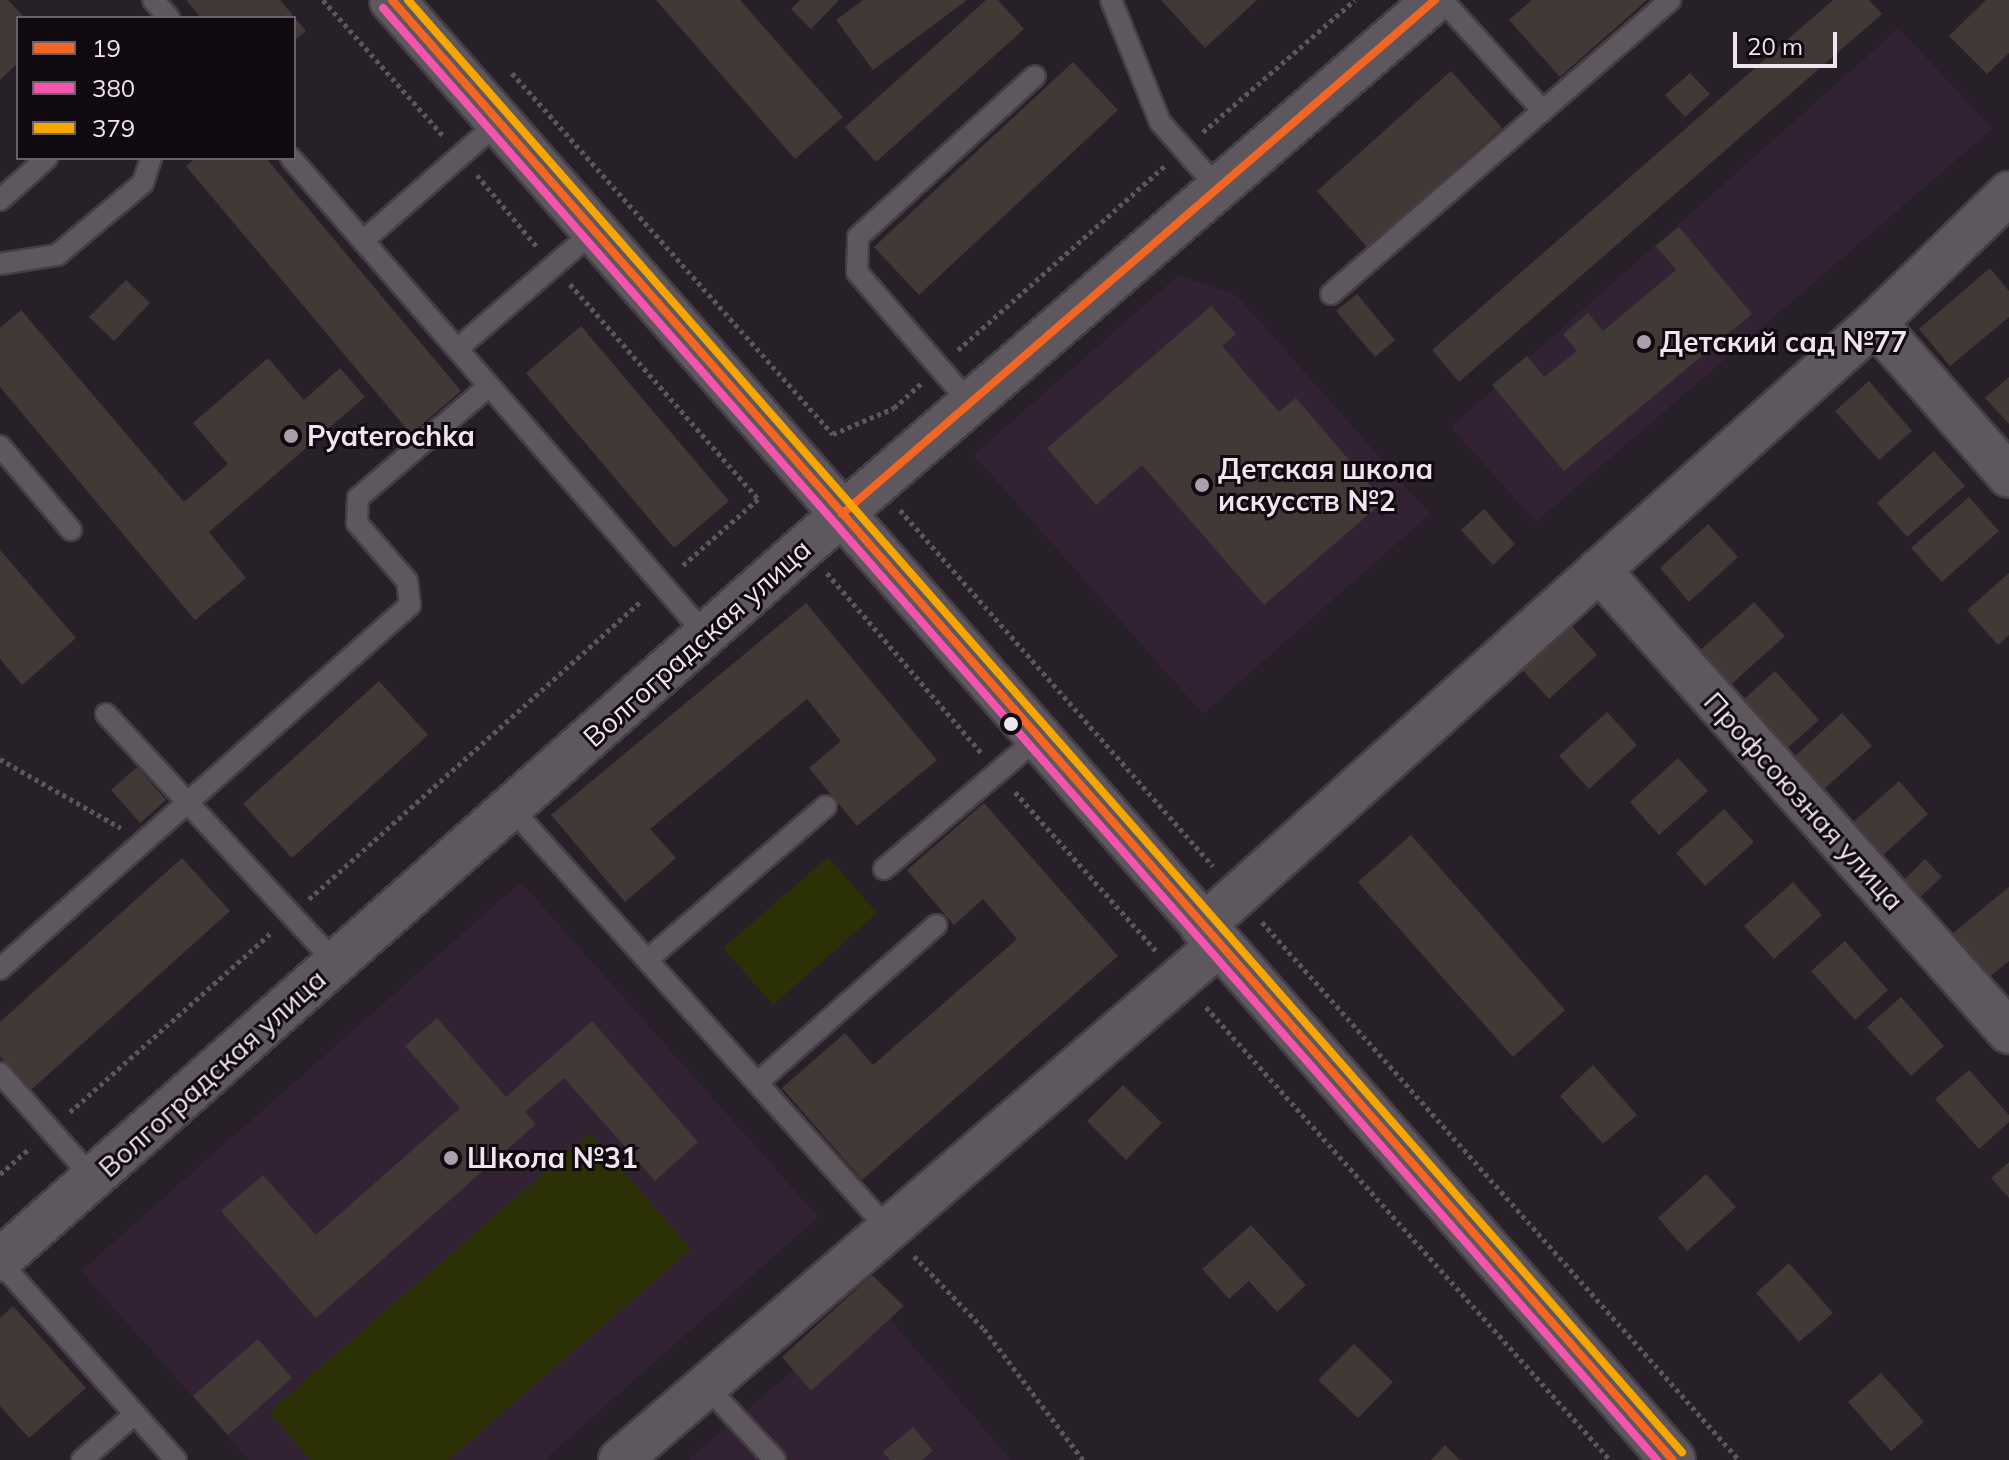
<!DOCTYPE html>
<html>
<head>
<meta charset="utf-8">
<style>
  body { margin:0 }
  #map { position:relative; width:2009px; height:1460px; overflow:hidden; background:#282028; font-family:Mulish,sans-serif }
  div>[style] { position:absolute }
  [style*='--x'] { left:calc(var(--x)*1px); top:calc(var(--y)*1px); width:calc(var(--w)*1px); rotate:calc(var(--a)*1deg) }
  .built>* { inset:0; background:#332234 }
  .green>* { inset:0; background:#2b3005 }
  .building>* { inset:0; background:#413936 }
  .path>* { height:5px; margin-top:-2.5px; transform-origin:0; background:repeating-linear-gradient(90deg,#5d575d 0 4px,transparent 0 8px) }
  .roads { filter:drop-shadow(2px 0 #453e45) drop-shadow(-2px 0 #453e45) drop-shadow(0 2px #453e45) drop-shadow(0 -2px #453e45) }
  .lane>* { height:20px; margin:-10px; padding:0 10px; transform-origin:10px; border-radius:10px; background:#5e585e }
  .street>* { height:42px; margin:-21px; padding:0 21px; transform-origin:21px; border-radius:21px; background:#5e585e }
  .secondary>* { height:44px; margin:-22px; padding:0 22px; transform-origin:22px; border-radius:22px; background:#5e585e }
  .bus-1>* { height:8px; margin:-4px; padding:0 4px; transform-origin:4px; border-radius:4px; background:#f26522 }
  .bus-2>* { height:8px; margin:-4px; padding:0 4px; transform-origin:4px; border-radius:4px; background:#f653ac }
  .bus-3>* { height:8px; margin:-4px; padding:0 4px; transform-origin:4px; border-radius:4px; background:#f7a600 }
  .dots>* { width:22px; height:22px; translate:-50% -50%; box-sizing:border-box; border:4px solid #100910; border-radius:50% }
  span { translate:-50% -50%; white-space:nowrap; text-align:center; line-height:1.15; -webkit-text-stroke:6px #100910; paint-order:stroke }
  .poi-label { font-size:28px; color:#efe5ef; font-weight:700 }
  .left { translate:0 -50%; text-align:left }
  .street-label { font-size:28px; color:#efe5ef }
  .legend { position:absolute; left:16px; top:16px; width:280px; height:144px; box-sizing:border-box; background:#100910; border:2px solid #696169; margin:0; padding:10px 14px; list-style:none; font-size:24px; color:#efe5ef }
  .legend li { display:flex; align-items:center; gap:16px; height:40px }
  .legend b { width:40px; border:2px solid #696169 }
  .scale { position:absolute; left:1733px; top:32px; width:104px; height:36px; box-sizing:border-box; border:4px solid #efe5ef; border-top:0; padding-left:10px; font-size:24px; line-height:28px; white-space:nowrap; color:#efe5ef; -webkit-text-stroke:6px #100910; paint-order:stroke }
</style>
</head>
<body>
<div id="map">
  <div class="built">
    <div style="clip-path:polygon(1899px 28px,1992px 129px,1536px 522px,1451px 427px)"></div>
    <div style="clip-path:polygon(1179px 275px,1237px 296px,1430px 514px,1203px 714px,974px 455px)"></div>
    <div style="clip-path:polygon(521px 882px,818px 1217px,544px 1460px,249px 1460px,81px 1271px)"></div>
    <div style="clip-path:polygon(874px 1301px,1011px 1460px,688px 1460px)"></div>
  </div>
  <div class="green">
    <div style="clip-path:polygon(828px 857px,877px 913px,773px 1005px,723px 948px)"></div>
    <div style="clip-path:polygon(590px 1133px,691px 1249px,448px 1460px,310px 1460px,269px 1412px)"></div>
  </div>
  <div class="building">
    <div style="clip-path:polygon(0 0,8px 0,25px 18px,18px 18px,18px 63px,0 80px)"></div>
    <div style="clip-path:polygon(186px 0,280px 0,306px 31px,294px 41px,294px 18px,201px 18px)"></div>
    <div style="clip-path:polygon(656px 0,740px 0,843px 117px,795px 159px)"></div>
    <div style="clip-path:polygon(800px 0,839px 0,811px 29px,791px 9px)"></div>
    <div style="clip-path:polygon(863px 0,967px 0,873px 70px,836px 20px)"></div>
    <div style="clip-path:polygon(986px 0,998px 0,1024px 29px,876px 162px,845px 127px)"></div>
    <div style="clip-path:polygon(1161px 0,1257px 0,1205px 48px)"></div>
    <div style="clip-path:polygon(1532px 0,1647px 0,1560px 77px,1509px 20px)"></div>
    <div style="clip-path:polygon(1833px 0,1869px 0,1882px 14px,1459px 382px,1432px 350px)"></div>
    <div style="clip-path:polygon(1986px 0,2009px 0,2009px 53px,1987px 74px,1949px 36px)"></div>
    <div style="clip-path:polygon(1073px 62px,1118px 110px,919px 295px,874px 247px)"></div>
    <div style="clip-path:polygon(1451px 71px,1502px 128px,1367px 247px,1317px 191px)"></div>
    <div style="clip-path:polygon(1690px 73px,1710px 94px,1685px 117px,1665px 95px)"></div>
    <div style="clip-path:polygon(196px 158px,266px 158px,461px 391px,411px 434px,186px 166px)"></div>
    <div style="clip-path:polygon(1679px 227px,1752px 314px,1564px 471px,1492px 385px,1527px 356px,1544px 377px,1577px 351px,1563px 334px,1588px 313px,1603px 331px,1676px 270px,1656px 246px)"></div>
    <div style="clip-path:polygon(1990px 268px,2009px 291px,2009px 317px,1950px 366px,1919px 329px)"></div>
    <div style="clip-path:polygon(126px 280px,150px 303px,114px 341px,89px 317px)"></div>
    <div style="clip-path:polygon(1357px 294px,1395px 340px,1375px 357px,1336px 311px)"></div>
    <div style="clip-path:polygon(1211px 306px,1236px 334px,1222px 346px,1279px 412px,1296px 398px,1384px 501px,1264px 605px,1142px 465px,1096px 505px,1047px 448px)"></div>
    <div style="clip-path:polygon(21px 310px,184px 502px,228px 464px,193px 423px,268px 358px,304px 400px,340px 368px,365px 397px,209px 532px,246px 578px,195px 620px,0 387px,0 328px)"></div>
    <div style="clip-path:polygon(581px 326px,729px 501px,674px 548px,526px 373px)"></div>
    <div style="clip-path:polygon(2009px 377px,2009px 424px,1985px 398px)"></div>
    <div style="clip-path:polygon(1869px 381px,1912px 431px,1879px 460px,1835px 411px)"></div>
    <div style="clip-path:polygon(1934px 451px,1965px 486px,1907px 537px,1877px 503px)"></div>
    <div style="clip-path:polygon(1969px 497px,1999px 531px,1942px 582px,1911px 548px)"></div>
    <div style="clip-path:polygon(1484px 509px,1515px 544px,1493px 565px,1461px 530px)"></div>
    <div style="clip-path:polygon(1708px 524px,1738px 557px,1689px 602px,1660px 568px)"></div>
    <div style="clip-path:polygon(0 550px,76px 638px,22px 685px,0 659px)"></div>
    <div style="clip-path:polygon(2009px 573px,2009px 635px,1998px 645px,1967px 610px)"></div>
    <div style="clip-path:polygon(1754px 602px,1785px 636px,1727px 688px,1697px 653px)"></div>
    <div style="clip-path:polygon(806px 603px,937px 760px,857px 826px,809px 768px,841px 741px,807px 699px,650px 829px,676px 858px,625px 902px,551px 815px)"></div>
    <div style="clip-path:polygon(1568px 622px,1597px 655px,1549px 699px,1519px 666px)"></div>
    <div style="clip-path:polygon(1775px 671px,1819px 720px,1785px 750px,1742px 701px)"></div>
    <div style="clip-path:polygon(379px 681px,428px 735px,292px 858px,243px 804px)"></div>
    <div style="clip-path:polygon(1607px 712px,1637px 745px,1589px 789px,1559px 756px)"></div>
    <div style="clip-path:polygon(1842px 713px,1872px 746px,1823px 790px,1794px 757px)"></div>
    <div style="clip-path:polygon(1678px 758px,1708px 791px,1659px 835px,1630px 802px)"></div>
    <div style="clip-path:polygon(137px 767px,166px 800px,140px 823px,111px 790px)"></div>
    <div style="clip-path:polygon(1899px 781px,1928px 814px,1880px 858px,1850px 825px)"></div>
    <div style="clip-path:polygon(984px 803px,1118px 956px,862px 1180px,782px 1088px,845px 1033px,873px 1065px,1017px 939px,983px 899px,954px 925px,907px 870px)"></div>
    <div style="clip-path:polygon(1724px 809px,1754px 842px,1705px 886px,1676px 853px)"></div>
    <div style="clip-path:polygon(1411px 835px,1565px 1010px,1513px 1057px,1358px 882px)"></div>
    <div style="clip-path:polygon(182px 858px,230px 911px,31px 1090px,0 1056px,0 1022px)"></div>
    <div style="clip-path:polygon(1925px 859px,1942px 877px,1920px 897px,1904px 880px)"></div>
    <div style="clip-path:polygon(1793px 882px,1822px 915px,1774px 959px,1744px 926px)"></div>
    <div style="clip-path:polygon(2009px 887px,2009px 961px,1989px 977px,1953px 933px)"></div>
    <div style="clip-path:polygon(1845px 941px,1888px 990px,1855px 1020px,1811px 971px)"></div>
    <div style="clip-path:polygon(1901px 997px,1944px 1046px,1911px 1076px,1867px 1027px)"></div>
    <div style="clip-path:polygon(437px 1018px,506px 1097px,592px 1021px,698px 1142px,655px 1181px,564px 1078px,525px 1112px,536px 1124px,316px 1318px,221px 1211px,263px 1175px,316px 1235px,460px 1108px,405px 1046px)"></div>
    <div style="clip-path:polygon(1593px 1065px,1637px 1115px,1603px 1144px,1560px 1096px)"></div>
    <div style="clip-path:polygon(1969px 1070px,2009px 1115px,2009px 1122px,1979px 1149px,1935px 1099px)"></div>
    <div style="clip-path:polygon(1123px 1085px,1162px 1123px,1126px 1160px,1087px 1121px)"></div>
    <div style="clip-path:polygon(2009px 1162px,2009px 1198px,1991px 1178px)"></div>
    <div style="clip-path:polygon(1706px 1174px,1736px 1207px,1687px 1251px,1658px 1218px)"></div>
    <div style="clip-path:polygon(1251px 1225px,1306px 1285px,1277px 1312px,1249px 1281px,1229px 1299px,1202px 1269px)"></div>
    <div style="clip-path:polygon(1789px 1263px,1833px 1313px,1799px 1342px,1756px 1293px)"></div>
    <div style="clip-path:polygon(872px 1275px,904px 1306px,811px 1391px,782px 1357px)"></div>
    <div style="clip-path:polygon(13px 1306px,86px 1388px,29px 1438px,0 1406px,0 1318px)"></div>
    <div style="clip-path:polygon(258px 1339px,292px 1378px,228px 1435px,193px 1396px)"></div>
    <div style="clip-path:polygon(1354px 1344px,1393px 1382px,1358px 1418px,1318px 1380px)"></div>
    <div style="clip-path:polygon(1881px 1373px,1924px 1422px,1891px 1451px,1848px 1402px)"></div>
    <div style="clip-path:polygon(913px 1427px,933px 1451px,922px 1460px,890px 1460px,883px 1452px)"></div>
    <div style="clip-path:polygon(1445px 1445px,1460px 1460px,1431px 1460px)"></div>
  </div>
  <div class="path">
    <div style="--x:323;--y:0;--w:183;--a:48.5"></div>
    <div style="--x:512;--y:73;--w:483;--a:48.4"></div>
    <div style="--x:833;--y:434;--w:66;--a:-23.1"></div>
    <div style="--x:894;--y:408;--w:36;--a:-42"></div>
    <div style="--x:1203;--y:132;--w:201;--a:-41"></div>
    <div style="--x:477;--y:175;--w:94;--a:50.2"></div>
    <div style="--x:570;--y:284;--w:286;--a:48.8"></div>
    <div style="--x:758;--y:499;--w:101;--a:138.6"></div>
    <div style="--x:958;--y:350;--w:278;--a:-41.7"></div>
    <div style="--x:900;--y:510;--w:474;--a:48.7"></div>
    <div style="--x:827;--y:573;--w:238;--a:49.4"></div>
    <div style="--x:0;--y:759;--w:139;--a:29.7"></div>
    <div style="--x:1015;--y:792;--w:214;--a:48.4"></div>
    <div style="--x:309;--y:899;--w:446;--a:-41.9"></div>
    <div style="--x:1262;--y:922;--w:719;--a:48.44"></div>
    <div style="--x:1206;--y:1007;--w:607;--a:48.27"></div>
    <div style="--x:70;--y:1112;--w:271;--a:-41.7"></div>
    <div style="--x:0;--y:1174;--w:40;--a:-41"></div>
    <div style="--x:914;--y:1256;--w:101;--a:46.2"></div>
    <div style="--x:984;--y:1329;--w:164;--a:52.9"></div>
  </div>
  <div class="roads">
    <div class="lane">
      <div style="--x:153;--y:0;--w:24;--a:48"></div>
      <div style="--x:1111;--y:0;--w:131;--a:68.1"></div>
      <div style="--x:1160;--y:122;--w:88;--a:48.7"></div>
      <div style="--x:1442;--y:0;--w:150;--a:47.7"></div>
      <div style="--x:291;--y:158;--w:632;--a:48.98"></div>
      <div style="--x:0;--y:200;--w:63;--a:-41.8"></div>
      <div style="--x:363;--y:241;--w:181;--a:-41.2"></div>
      <div style="--x:0;--y:264;--w:58;--a:-9"></div>
      <div style="--x:57;--y:255;--w:112;--a:-39.9"></div>
      <div style="--x:143;--y:183;--w:26;--a:-72"></div>
      <div style="--x:1331;--y:294;--w:449;--a:-40.9"></div>
      <div style="--x:457;--y:349;--w:181;--a:-40.7"></div>
      <div style="--x:970;--y:403;--w:173;--a:-130.8"></div>
      <div style="--x:857;--y:272;--w:35;--a:-88"></div>
      <div style="--x:858;--y:237;--w:239;--a:-42.3"></div>
      <div style="--x:0;--y:446;--w:110;--a:49.8"></div>
      <div style="--x:106;--y:714;--w:339;--a:47.3"></div>
      <div style="--x:511;--y:808;--w:565;--a:48.16"></div>
      <div style="--x:884;--y:869;--w:202;--a:-40.4"></div>
      <div style="--x:647;--y:960;--w:236;--a:-40.7"></div>
      <div style="--x:0;--y:969;--w:548;--a:-41.6"></div>
      <div style="--x:410;--y:605;--w:24;--a:-97"></div>
      <div style="--x:407;--y:581;--w:77;--a:-130.8"></div>
      <div style="--x:357;--y:523;--w:25;--a:-88"></div>
      <div style="--x:358;--y:498;--w:172;--a:-40.5"></div>
      <div style="--x:0;--y:1073;--w:140;--a:48.5"></div>
      <div style="--x:757;--y:1083;--w:239;--a:-41.4"></div>
      <div style="--x:0;--y:1262;--w:265;--a:48.4"></div>
      <div style="--x:706;--y:1386;--w:101;--a:47"></div>
      <div style="--x:82;--y:1460;--w:70;--a:-41"></div>
    </div>
    <div class="street">
      <div style="--x:1875;--y:323;--w:203;--a:48.8"></div>
      <div style="--x:1599;--y:570;--w:618;--a:48.41"></div>
      <div style="--x:1202;--y:927;--w:904;--a:-41.91"></div>
      <div style="--x:1875;--y:323;--w:187;--a:-44.1"></div>
      <div style="--x:0;--y:1260;--w:1073;--a:-41.56"></div>
      <div style="--x:803;--y:548;--w:836;--a:-40.93"></div>
      <div style="--x:620;--y:1460;--w:790;--a:-40.69"></div>
    </div>
    <div class="secondary">
      <div style="--x:392;--y:0;--w:1942;--a:48.74"></div>
    </div>
  </div>
  <div class="bus-1">
    <div style="--x:392;--y:0;--w:1942;--a:48.74"></div>
    <div style="--x:842;--y:514;--w:785;--a:-40.92"></div>
  </div>
  <div class="bus-2">
    <div style="--x:383;--y:8;--w:1932;--a:48.74"></div>
  </div>
  <div class="bus-3">
    <div style="--x:408;--y:0;--w:1932;--a:48.74"></div>
  </div>
  <div class="dots">
    <div style="left:1644px;top:342px;background:#a9a0a9"></div>
    <div style="left:291px;top:436px;background:#a9a0a9"></div>
    <div style="left:1202px;top:485px;background:#a9a0a9"></div>
    <div style="left:1011px;top:724px;background:#efe5ef"></div>
    <div style="left:451px;top:1158px;background:#a9a0a9"></div>
  </div>
  <div class="poi-label">
    <span class="left" style="left:1660px;top:342px">Детский сад №77</span>
    <span class="left" style="left:307px;top:436px">Pyaterochka</span>
    <span class="left" style="left:1218px;top:485px">Детская школа<br>искусств №2</span>
    <span class="left" style="left:467px;top:1158px">Школа №31</span>
  </div>
  <div class="street-label">
    <span style="left:697px;top:643px;rotate:-42deg">Волгоградская улица</span>
    <span style="left:1804px;top:801px;rotate:48deg">Профсоюзная улица</span>
    <span style="left:212px;top:1073px;rotate:-42deg">Волгоградская улица</span>
  </div>
  <ul class="legend">
  <li><b style="height:10px;background:#f26522"></b>19</li>
  <li><b style="height:10px;background:#f653ac"></b>380</li>
  <li><b style="height:10px;background:#f7a600"></b>379</li>
  </ul>
  <div class="scale">20 m</div>
</div>
</body>
</html>
